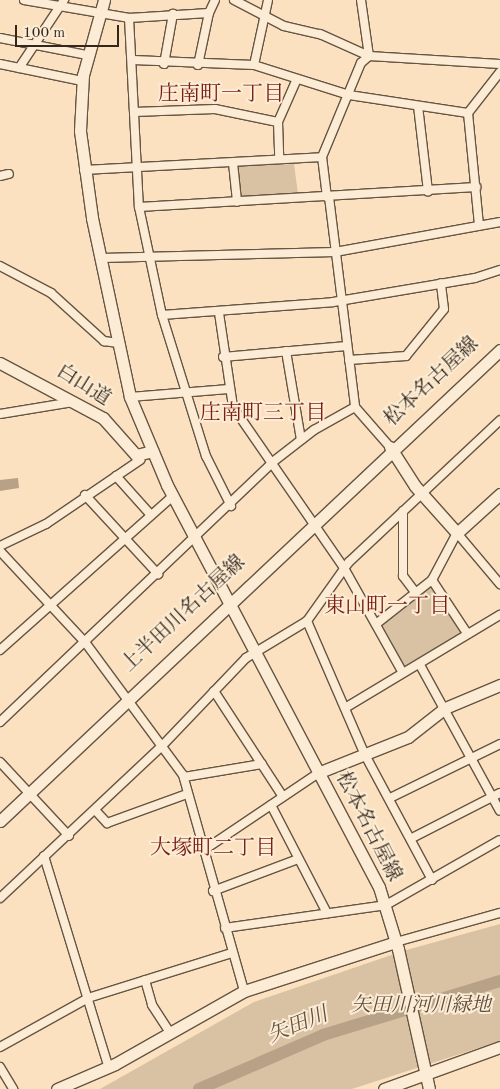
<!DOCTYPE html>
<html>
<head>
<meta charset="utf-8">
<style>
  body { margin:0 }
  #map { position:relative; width:500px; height:1089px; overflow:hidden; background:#fbe1bf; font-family:"Old Standard TT","Noto Serif JP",serif }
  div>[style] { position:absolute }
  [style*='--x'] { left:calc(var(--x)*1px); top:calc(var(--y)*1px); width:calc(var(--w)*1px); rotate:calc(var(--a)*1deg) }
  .green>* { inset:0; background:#d9c1a3 }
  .water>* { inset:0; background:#b7a187 }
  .river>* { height:12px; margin:-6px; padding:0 6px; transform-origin:6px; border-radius:6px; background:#b7a187 }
  .roads { filter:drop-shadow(1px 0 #655543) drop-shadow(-1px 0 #655543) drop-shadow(0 1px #655543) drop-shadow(0 -1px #655543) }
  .street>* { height:8px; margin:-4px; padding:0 4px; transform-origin:4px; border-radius:4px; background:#fcecd5 }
  .secondary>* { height:11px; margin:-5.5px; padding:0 5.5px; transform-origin:5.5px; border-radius:5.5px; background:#fcecd5 }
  span { translate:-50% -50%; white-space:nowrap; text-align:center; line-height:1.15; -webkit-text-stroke:4px #fcecd5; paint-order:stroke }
  .street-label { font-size:20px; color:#33261a }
  .park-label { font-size:20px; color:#5c4d3c; font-style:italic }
  .neighbourhood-label { font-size:21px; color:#7a1f14 }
  .water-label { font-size:21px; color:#615140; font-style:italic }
  .scale { position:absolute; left:15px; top:25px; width:104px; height:22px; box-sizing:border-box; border:2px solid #33261a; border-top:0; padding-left:6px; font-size:15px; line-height:18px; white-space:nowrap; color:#33261a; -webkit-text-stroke:4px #fcecd5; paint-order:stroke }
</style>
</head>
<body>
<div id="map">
  <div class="green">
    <div style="clip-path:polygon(294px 164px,298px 194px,240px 199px,236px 166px)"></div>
    <div style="clip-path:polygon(431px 583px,463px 632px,403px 668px,380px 625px)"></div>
    <div style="clip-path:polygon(500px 924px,500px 1041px,352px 1089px,100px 1089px,254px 1002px,403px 951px)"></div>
  </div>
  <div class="water">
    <div style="clip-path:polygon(18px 478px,19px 488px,0 491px,0 480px)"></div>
  </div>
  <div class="river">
    <div style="--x:199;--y:1089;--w:135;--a:-23.5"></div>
    <div style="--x:323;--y:1035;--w:185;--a:-17"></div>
  </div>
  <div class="roads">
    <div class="street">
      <div style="--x:24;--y:0;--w:107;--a:9.7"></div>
      <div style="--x:129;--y:18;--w:80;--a:-3.6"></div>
      <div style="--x:209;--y:13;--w:14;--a:-65"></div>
      <div style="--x:234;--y:0;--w:56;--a:27.5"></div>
      <div style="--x:284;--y:26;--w:37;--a:13"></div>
      <div style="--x:320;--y:34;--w:54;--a:24.2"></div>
      <div style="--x:369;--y:56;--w:131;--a:3.5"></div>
      <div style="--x:361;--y:0;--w:57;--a:81.9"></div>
      <div style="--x:129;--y:18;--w:189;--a:87"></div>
      <div style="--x:139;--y:207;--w:338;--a:-3.4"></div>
      <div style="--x:0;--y:38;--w:89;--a:11.1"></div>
      <div style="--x:133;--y:60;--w:121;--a:2.4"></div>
      <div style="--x:254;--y:65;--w:100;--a:17.5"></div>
      <div style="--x:349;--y:95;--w:120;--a:8.6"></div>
      <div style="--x:468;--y:113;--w:52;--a:-52"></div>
      <div style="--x:0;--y:64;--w:84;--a:11.7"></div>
      <div style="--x:164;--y:64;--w:51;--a:-79.8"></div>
      <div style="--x:198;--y:65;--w:53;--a:-78.1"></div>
      <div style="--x:254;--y:65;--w:66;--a:-77.8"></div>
      <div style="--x:19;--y:68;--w:82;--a:-56.5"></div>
      <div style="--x:418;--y:106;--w:86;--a:83.3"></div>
      <div style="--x:134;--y:112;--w:81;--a:-2.1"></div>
      <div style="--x:215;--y:109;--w:64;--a:11.7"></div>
      <div style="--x:278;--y:122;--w:37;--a:88"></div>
      <div style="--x:468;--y:113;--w:113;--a:84.4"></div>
      <div style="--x:278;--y:122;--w:45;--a:-66.3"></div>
      <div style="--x:233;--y:163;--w:39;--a:84"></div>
      <div style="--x:84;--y:170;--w:238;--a:-3.1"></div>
      <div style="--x:0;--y:176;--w:9;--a:-13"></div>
      <div style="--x:327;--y:197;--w:40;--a:-97.1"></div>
      <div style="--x:322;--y:157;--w:102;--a:-67.5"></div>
      <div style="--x:361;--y:63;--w:11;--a:-41"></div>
      <div style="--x:329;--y:197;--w:212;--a:82.9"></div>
      <div style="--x:355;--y:407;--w:53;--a:48.8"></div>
      <div style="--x:139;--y:207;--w:110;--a:78"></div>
      <div style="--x:162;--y:315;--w:148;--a:72.7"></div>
      <div style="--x:206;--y:456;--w:56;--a:63.4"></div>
      <div style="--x:102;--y:258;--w:233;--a:-1.5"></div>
      <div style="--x:335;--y:252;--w:168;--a:-10.3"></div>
      <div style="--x:0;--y:266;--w:58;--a:27.9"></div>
      <div style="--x:51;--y:293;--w:72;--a:42.2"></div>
      <div style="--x:104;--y:341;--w:14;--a:8"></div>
      <div style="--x:219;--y:313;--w:95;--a:81.5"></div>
      <div style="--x:233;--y:407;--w:196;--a:55.4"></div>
      <div style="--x:344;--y:568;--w:120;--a:60.7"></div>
      <div style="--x:162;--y:315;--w:171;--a:-4.3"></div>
      <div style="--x:333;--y:302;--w:144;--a:-9.6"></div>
      <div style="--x:475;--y:278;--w:26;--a:-18"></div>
      <div style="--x:286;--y:351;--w:90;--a:80.4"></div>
      <div style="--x:223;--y:357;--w:124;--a:-5.1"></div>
      <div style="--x:349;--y:360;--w:57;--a:-4"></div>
      <div style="--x:406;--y:356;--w:60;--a:-51"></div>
      <div style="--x:444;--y:309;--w:26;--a:-97"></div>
      <div style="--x:130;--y:397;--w:99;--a:-4.6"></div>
      <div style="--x:0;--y:414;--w:74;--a:-9.3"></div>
      <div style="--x:116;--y:476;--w:52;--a:48.1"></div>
      <div style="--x:85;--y:495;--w:108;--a:47.3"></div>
      <div style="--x:403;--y:511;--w:65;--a:90"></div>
      <div style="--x:403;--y:576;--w:20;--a:53"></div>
      <div style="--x:0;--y:546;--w:51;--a:-25.6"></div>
      <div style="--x:46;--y:524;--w:114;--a:-34.2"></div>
      <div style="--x:140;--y:460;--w:6;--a:-129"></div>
      <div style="--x:0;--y:551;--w:125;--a:47"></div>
      <div style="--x:85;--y:642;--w:165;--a:53.6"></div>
      <div style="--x:183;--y:775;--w:224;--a:74.2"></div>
      <div style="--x:432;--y:580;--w:64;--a:56.6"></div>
      <div style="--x:307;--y:621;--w:144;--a:66.6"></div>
      <div style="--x:364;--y:753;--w:144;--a:61.8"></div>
      <div style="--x:376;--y:624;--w:71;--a:-38.2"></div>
      <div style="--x:432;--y:580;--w:53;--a:-62"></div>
      <div style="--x:457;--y:533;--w:67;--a:49.9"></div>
      <div style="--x:0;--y:650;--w:232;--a:-41.7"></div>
      <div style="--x:420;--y:665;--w:166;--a:61.3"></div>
      <div style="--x:214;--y:691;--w:126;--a:56.9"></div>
      <div style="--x:345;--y:708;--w:181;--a:-31"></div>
      <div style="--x:0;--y:722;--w:378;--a:-43.6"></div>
      <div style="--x:274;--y:461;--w:51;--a:-37.8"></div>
      <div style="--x:314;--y:430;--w:47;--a:-29.3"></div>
      <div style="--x:0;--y:762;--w:101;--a:47"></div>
      <div style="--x:184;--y:777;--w:79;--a:-9.5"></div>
      <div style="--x:390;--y:798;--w:123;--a:-26.1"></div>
      <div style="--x:271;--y:805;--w:122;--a:62.6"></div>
      <div style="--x:95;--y:810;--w:18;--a:47"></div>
      <div style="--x:107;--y:823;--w:85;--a:-19.9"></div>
      <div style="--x:412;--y:838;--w:99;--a:-27.1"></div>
      <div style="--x:204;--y:850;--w:140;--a:-33.9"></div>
      <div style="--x:44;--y:856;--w:219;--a:73"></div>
      <div style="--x:213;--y:891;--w:91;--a:-20.6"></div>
      <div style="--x:0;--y:898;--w:221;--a:-43.2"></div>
      <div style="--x:161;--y:747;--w:123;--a:-46.3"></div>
      <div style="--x:246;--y:658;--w:71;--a:-31.2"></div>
      <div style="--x:307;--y:621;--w:72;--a:-54.6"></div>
      <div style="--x:349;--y:562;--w:207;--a:-43.2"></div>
      <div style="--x:225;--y:928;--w:163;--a:-8.1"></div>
      <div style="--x:386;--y:905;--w:131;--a:-29.7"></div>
      <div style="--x:396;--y:942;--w:108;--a:-15.6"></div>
      <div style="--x:145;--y:980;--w:26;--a:74"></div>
      <div style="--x:152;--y:1005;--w:33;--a:57"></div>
      <div style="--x:0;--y:1047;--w:101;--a:-29.1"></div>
      <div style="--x:88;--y:998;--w:151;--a:-17.4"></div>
      <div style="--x:0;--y:1067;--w:26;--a:59"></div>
    </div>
    <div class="secondary">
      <div style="--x:104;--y:0;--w:78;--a:105.6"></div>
      <div style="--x:83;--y:75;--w:56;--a:93.1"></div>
      <div style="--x:80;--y:131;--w:88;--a:82.1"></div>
      <div style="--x:92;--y:218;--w:183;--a:78"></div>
      <div style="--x:130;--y:397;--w:95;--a:67.2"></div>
      <div style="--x:167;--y:485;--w:454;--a:62.2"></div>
      <div style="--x:379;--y:887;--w:65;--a:73"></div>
      <div style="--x:398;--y:949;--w:143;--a:77.5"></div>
      <div style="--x:0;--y:363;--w:117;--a:28.1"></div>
      <div style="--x:103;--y:418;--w:50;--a:48.3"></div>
      <div style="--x:136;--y:455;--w:17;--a:-13"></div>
      <div style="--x:390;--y:447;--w:46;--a:57.3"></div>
      <div style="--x:415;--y:486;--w:63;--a:48.2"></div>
      <div style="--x:457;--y:533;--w:58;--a:-42.2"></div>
      <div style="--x:320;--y:772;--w:95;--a:-21.7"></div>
      <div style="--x:408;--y:737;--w:47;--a:-38.1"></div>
      <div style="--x:445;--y:708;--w:60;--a:-22.7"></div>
      <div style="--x:0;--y:821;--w:687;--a:-43.29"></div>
      <div style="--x:57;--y:1089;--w:63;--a:-23.3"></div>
      <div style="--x:115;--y:1064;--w:148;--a:-29.5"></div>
      <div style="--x:244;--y:991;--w:160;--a:-17.9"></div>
      <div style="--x:384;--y:1089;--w:123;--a:-19.9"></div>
    </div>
  </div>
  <div class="street-label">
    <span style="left:432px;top:382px;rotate:-43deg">松本名古屋線</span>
    <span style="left:83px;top:386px;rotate:32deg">白山道</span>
    <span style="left:184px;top:614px;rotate:-43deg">上半田川名古屋線</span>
    <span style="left:368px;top:827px;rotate:63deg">松本名古屋線</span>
  </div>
  <div class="park-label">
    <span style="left:421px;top:1006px">矢田川河川緑地</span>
  </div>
  <div class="neighbourhood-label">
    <span style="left:221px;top:95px">庄南町一丁目</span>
    <span style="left:263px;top:414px">庄南町三丁目</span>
    <span style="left:387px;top:607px">東山町一丁目</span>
    <span style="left:213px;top:849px">大塚町二丁目</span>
  </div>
  <div class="water-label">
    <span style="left:298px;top:1026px;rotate:-22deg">矢田川</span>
  </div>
  <div class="scale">100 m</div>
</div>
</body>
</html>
